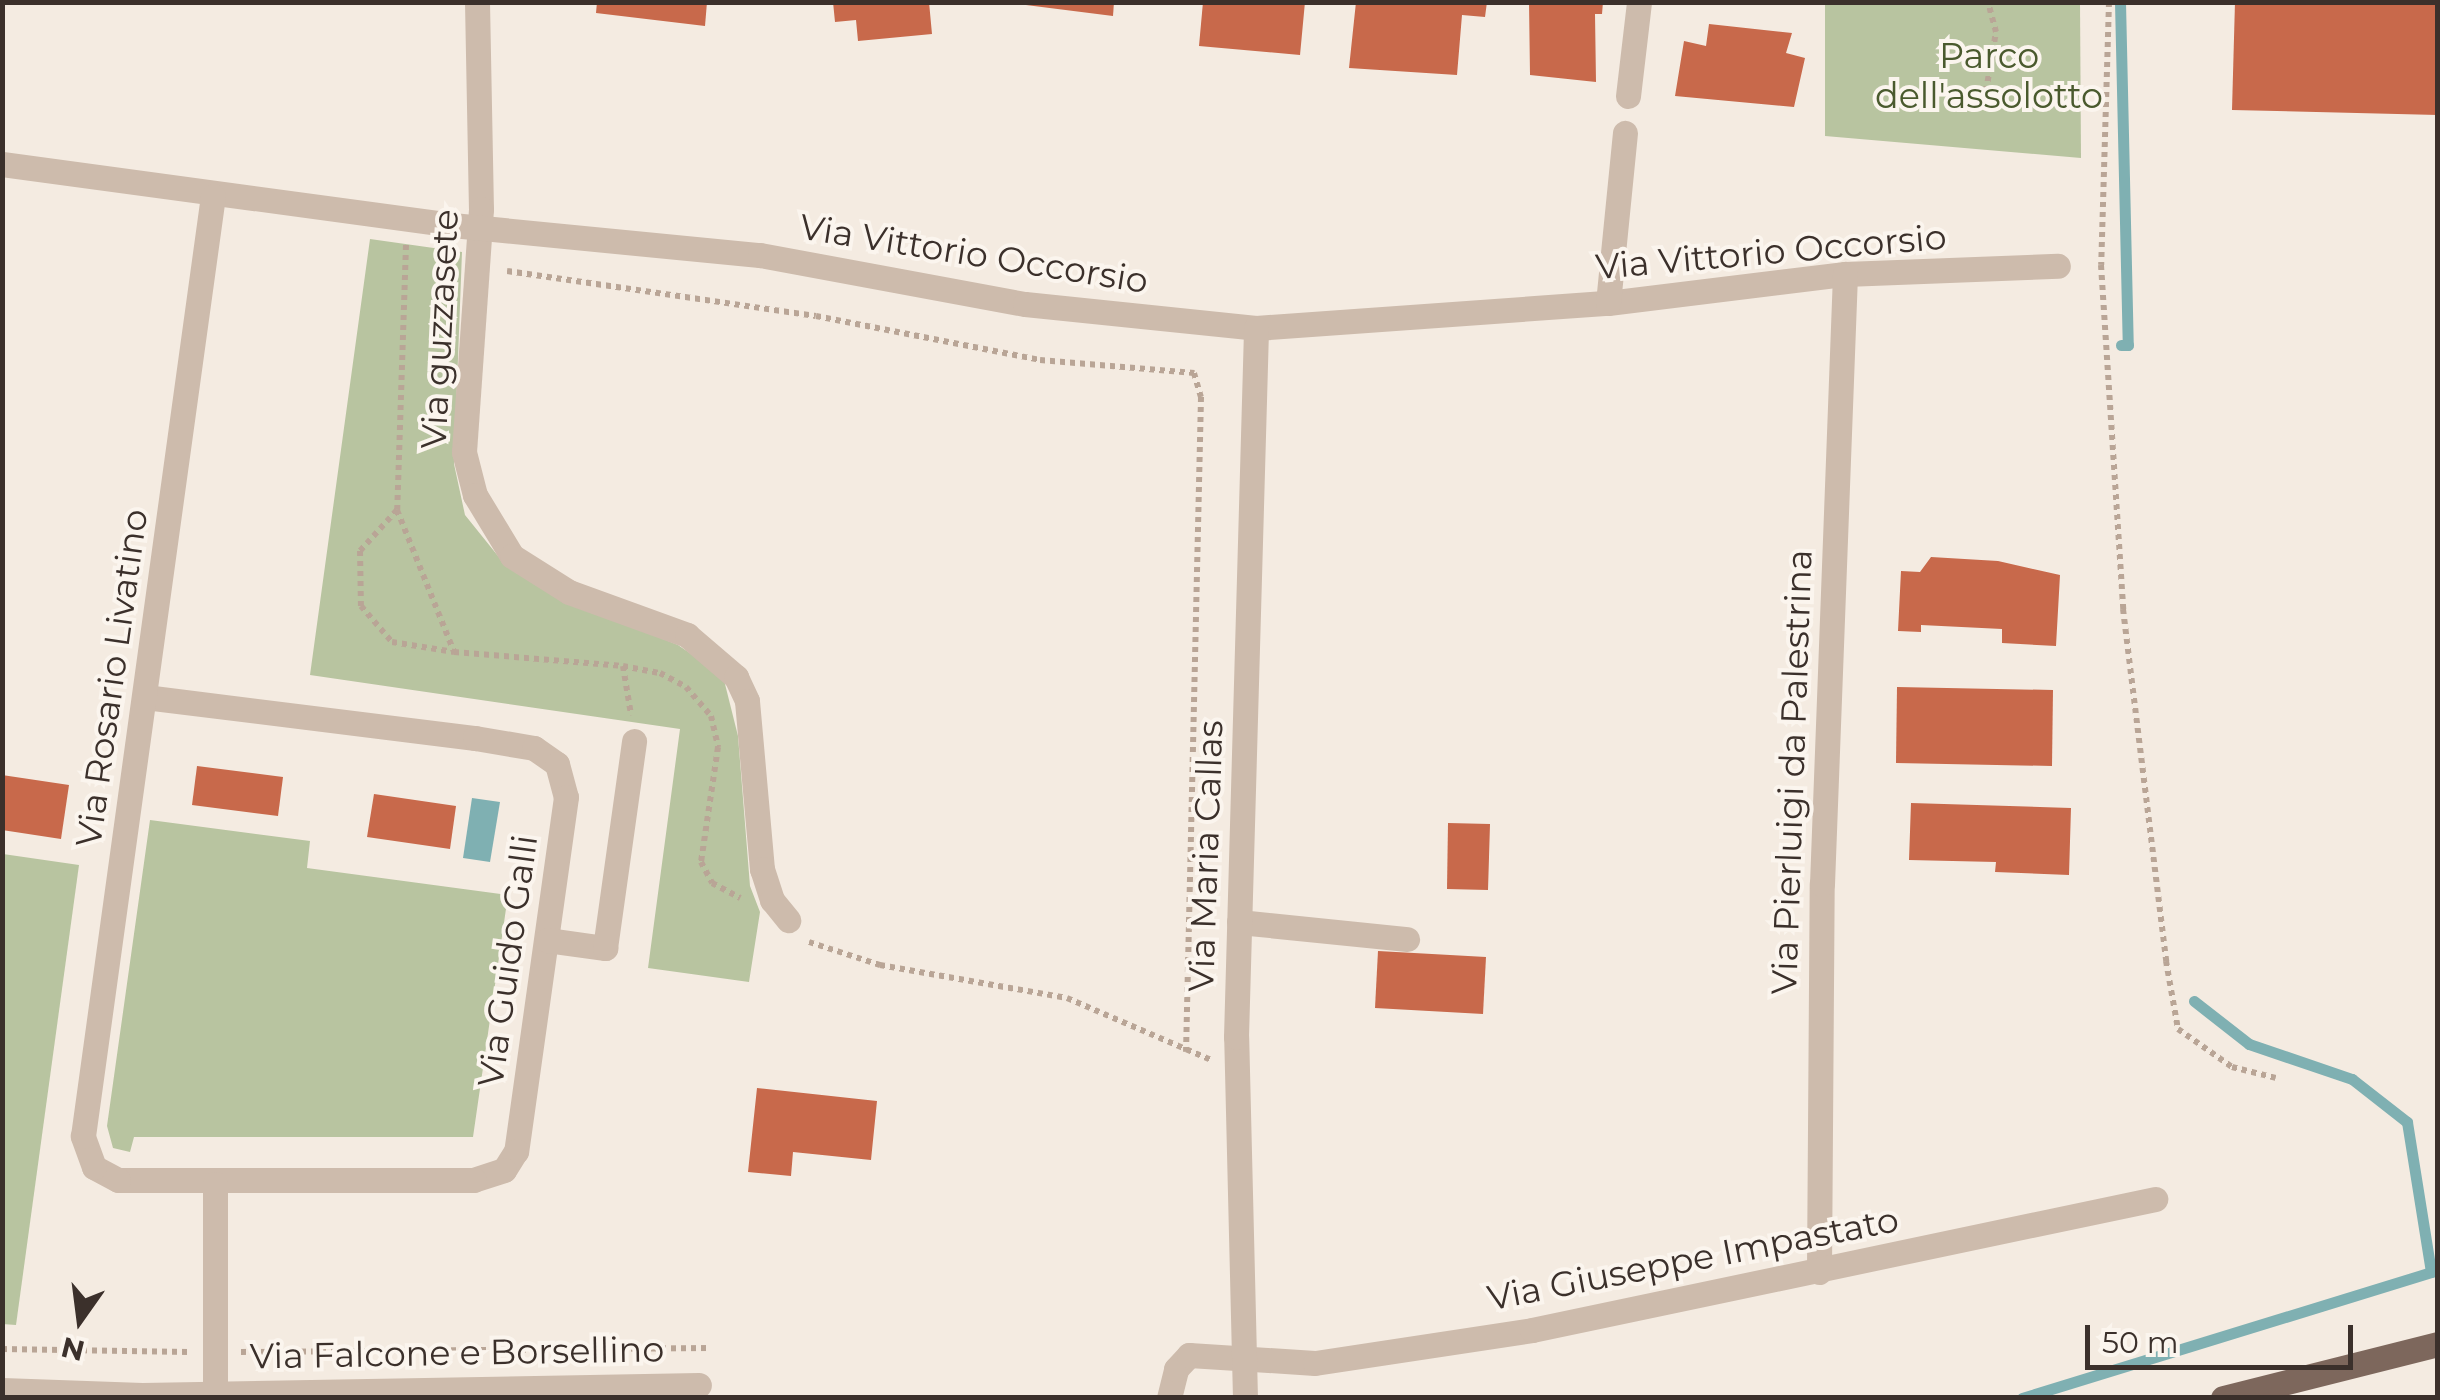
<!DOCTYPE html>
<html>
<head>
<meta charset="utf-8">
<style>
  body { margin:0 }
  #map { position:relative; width:2440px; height:1400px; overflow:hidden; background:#f4ebe1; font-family:Montserrat,sans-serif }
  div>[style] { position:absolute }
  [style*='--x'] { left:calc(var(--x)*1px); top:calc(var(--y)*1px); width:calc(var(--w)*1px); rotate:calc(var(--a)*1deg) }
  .green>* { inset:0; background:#b8c4a0 }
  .water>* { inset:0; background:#7fb0b2 }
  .stream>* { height:11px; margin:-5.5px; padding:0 5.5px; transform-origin:5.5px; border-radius:5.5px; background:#7fb0b2 }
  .building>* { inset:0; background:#c8694b }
  .path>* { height:6px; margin-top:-3px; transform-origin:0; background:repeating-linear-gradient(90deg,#b9a596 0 5px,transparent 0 10px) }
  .minor>* { height:25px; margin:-12.5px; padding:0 12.5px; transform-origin:12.5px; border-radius:12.5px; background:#cdbbac }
  .major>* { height:25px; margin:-12.5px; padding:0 12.5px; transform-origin:12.5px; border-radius:12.5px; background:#7d675c }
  span { translate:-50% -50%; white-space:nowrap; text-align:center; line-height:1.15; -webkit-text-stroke:8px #fbf5ee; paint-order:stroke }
  .park-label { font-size:35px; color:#4a5a2e }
  .street-label { font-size:35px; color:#3b302b }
  .frame { position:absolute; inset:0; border:5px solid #3b302b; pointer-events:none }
  .north { position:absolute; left:30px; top:1270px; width:100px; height:100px; -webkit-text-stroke:8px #fbf5ee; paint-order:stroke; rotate:194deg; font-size:28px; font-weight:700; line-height:40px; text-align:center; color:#3b302b }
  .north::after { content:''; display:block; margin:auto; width:35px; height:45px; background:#3b302b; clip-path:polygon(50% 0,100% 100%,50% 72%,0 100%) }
  .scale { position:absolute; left:2085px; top:1325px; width:268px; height:45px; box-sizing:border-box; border:5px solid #3b302b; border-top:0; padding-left:12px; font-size:30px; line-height:35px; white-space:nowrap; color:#3b302b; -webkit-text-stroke:8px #fbf5ee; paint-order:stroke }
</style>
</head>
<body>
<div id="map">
  <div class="green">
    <div style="clip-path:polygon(1825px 3px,2080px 3px,2081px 158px,1825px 136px)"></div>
    <div style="clip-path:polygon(370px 239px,462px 252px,454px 464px,465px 515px,498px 556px,557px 596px,678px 645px,723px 676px,738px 736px,750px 886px,760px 912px,749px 982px,648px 968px,680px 729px,310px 675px)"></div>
    <div style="clip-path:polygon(150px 820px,310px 841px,307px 868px,508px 895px,473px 1137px,134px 1137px,130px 1152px,113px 1148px,107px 1126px)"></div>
    <div style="clip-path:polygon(3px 854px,79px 865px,16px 1325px,2px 1324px)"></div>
  </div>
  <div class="water">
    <div style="clip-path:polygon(472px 798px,500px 802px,490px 862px,463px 858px)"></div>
  </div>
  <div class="stream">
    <div style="--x:2120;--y:2;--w:343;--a:88.7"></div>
    <div style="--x:2128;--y:345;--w:7;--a:180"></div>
    <div style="--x:2194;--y:1001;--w:70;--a:38"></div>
    <div style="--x:2249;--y:1044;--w:109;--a:18.8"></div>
    <div style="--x:2352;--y:1079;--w:70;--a:38"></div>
    <div style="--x:2407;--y:1122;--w:152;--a:80.9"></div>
    <div style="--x:2022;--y:1398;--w:435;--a:-17.1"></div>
  </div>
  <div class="building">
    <div style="clip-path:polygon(597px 2px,707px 2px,705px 26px,596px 13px)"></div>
    <div style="clip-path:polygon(833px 2px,929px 2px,932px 34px,858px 41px,856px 20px,835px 22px)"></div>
    <div style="clip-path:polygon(1003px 2px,1114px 2px,1113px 16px)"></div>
    <div style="clip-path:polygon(1203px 2px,1305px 2px,1300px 55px,1199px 46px)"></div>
    <div style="clip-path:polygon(1356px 2px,1487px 2px,1485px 17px,1462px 15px,1457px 75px,1349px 68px)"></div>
    <div style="clip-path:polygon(1529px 2px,1603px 2px,1602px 14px,1595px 14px,1596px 82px,1530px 75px)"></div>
    <div style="clip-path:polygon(2235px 2px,2438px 2px,2438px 115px,2232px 110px)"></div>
    <div style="clip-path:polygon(1709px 24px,1792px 33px,1786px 53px,1805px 58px,1794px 107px,1675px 96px,1684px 41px,1706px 46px)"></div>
    <div style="clip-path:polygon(1931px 557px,1998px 561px,2060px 575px,2056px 646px,2002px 643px,2002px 629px,1921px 625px,1921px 632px,1898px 631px,1901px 571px,1920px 572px)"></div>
    <div style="clip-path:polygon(1897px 687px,2053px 690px,2052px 766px,1896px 763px)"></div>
    <div style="clip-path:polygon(197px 766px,283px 777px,278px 816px,192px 805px)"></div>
    <div style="clip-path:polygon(2px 775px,69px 785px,61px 839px,2px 830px)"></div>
    <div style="clip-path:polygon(374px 794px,456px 806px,450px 849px,367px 837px)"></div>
    <div style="clip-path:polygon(1911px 803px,2071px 808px,2069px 875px,1995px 872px,1996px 862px,1909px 860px)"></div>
    <div style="clip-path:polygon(1448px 823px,1490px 824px,1488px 890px,1447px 889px)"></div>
    <div style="clip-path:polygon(1378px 951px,1486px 957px,1483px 1014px,1375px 1008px)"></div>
    <div style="clip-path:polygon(757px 1088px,877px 1101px,871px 1160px,793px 1152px,791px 1176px,748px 1172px)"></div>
  </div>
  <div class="path">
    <div style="--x:2109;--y:2;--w:263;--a:91.7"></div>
    <div style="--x:2101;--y:265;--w:345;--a:86.3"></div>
    <div style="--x:2123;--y:609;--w:355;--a:83"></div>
    <div style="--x:2166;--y:961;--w:69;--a:80"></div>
    <div style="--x:2178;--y:1029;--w:66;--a:35.1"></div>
    <div style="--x:2232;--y:1067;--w:45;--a:14"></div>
    <div style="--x:1986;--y:91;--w:60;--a:-80.4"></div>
    <div style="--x:1996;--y:32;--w:31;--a:-105"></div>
    <div style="--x:406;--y:245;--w:265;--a:91.9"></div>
    <div style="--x:397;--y:510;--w:153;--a:68.1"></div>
    <div style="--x:454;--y:652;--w:170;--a:4.7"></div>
    <div style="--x:623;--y:666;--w:38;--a:11"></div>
    <div style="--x:660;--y:673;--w:30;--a:28"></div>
    <div style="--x:686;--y:687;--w:38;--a:49"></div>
    <div style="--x:711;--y:716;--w:32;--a:77"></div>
    <div style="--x:718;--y:747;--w:116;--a:98.4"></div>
    <div style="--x:701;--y:862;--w:24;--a:62"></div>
    <div style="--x:712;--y:883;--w:32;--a:28"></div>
    <div style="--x:507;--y:271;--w:312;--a:8.3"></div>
    <div style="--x:816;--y:316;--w:228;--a:11.1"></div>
    <div style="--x:1040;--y:360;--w:155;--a:4.8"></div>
    <div style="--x:1194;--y:373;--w:25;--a:74"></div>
    <div style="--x:1201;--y:397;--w:655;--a:91.31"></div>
    <div style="--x:397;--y:510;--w:55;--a:132.1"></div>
    <div style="--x:360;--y:551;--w:55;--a:89"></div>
    <div style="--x:361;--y:606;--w:48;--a:49.3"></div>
    <div style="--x:392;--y:642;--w:63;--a:9.2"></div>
    <div style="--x:623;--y:666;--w:50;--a:80.7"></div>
    <div style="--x:809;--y:942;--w:75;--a:17.9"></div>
    <div style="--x:880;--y:965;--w:190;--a:10"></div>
    <div style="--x:1067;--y:998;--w:157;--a:23.3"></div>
    <div style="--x:2;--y:1349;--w:187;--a:0.9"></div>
    <div style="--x:241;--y:1352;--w:469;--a:-0.5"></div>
  </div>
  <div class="minor">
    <div style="--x:477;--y:2;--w:207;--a:88.9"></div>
    <div style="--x:481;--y:209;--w:244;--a:94"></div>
    <div style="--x:464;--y:452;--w:44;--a:75.7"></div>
    <div style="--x:475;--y:495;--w:71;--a:58.8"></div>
    <div style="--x:512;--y:556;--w:67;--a:32.3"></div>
    <div style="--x:569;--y:592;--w:126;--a:20"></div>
    <div style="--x:687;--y:635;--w:65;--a:40.6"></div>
    <div style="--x:736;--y:677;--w:26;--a:65"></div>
    <div style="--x:747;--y:701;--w:169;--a:84.9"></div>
    <div style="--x:762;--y:869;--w:33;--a:72"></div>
    <div style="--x:772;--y:900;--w:26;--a:51"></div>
    <div style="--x:1628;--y:96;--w:95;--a:-83.3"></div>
    <div style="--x:2;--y:164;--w:454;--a:7.7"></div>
    <div style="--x:452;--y:225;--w:309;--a:5.6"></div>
    <div style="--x:760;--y:255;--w:269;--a:10.5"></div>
    <div style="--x:1025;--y:304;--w:232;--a:5.9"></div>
    <div style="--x:1256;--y:328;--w:353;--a:-4.1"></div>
    <div style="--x:1608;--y:303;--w:239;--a:-7"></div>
    <div style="--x:1845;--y:274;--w:213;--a:-2.2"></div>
    <div style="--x:1608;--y:303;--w:171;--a:-84.3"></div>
    <div style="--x:145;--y:697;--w:333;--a:7.1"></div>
    <div style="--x:475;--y:738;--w:60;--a:9.6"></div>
    <div style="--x:534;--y:748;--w:28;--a:35"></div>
    <div style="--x:557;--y:764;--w:34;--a:75"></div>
    <div style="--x:566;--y:797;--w:358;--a:98"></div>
    <div style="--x:516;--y:1151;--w:22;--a:122"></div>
    <div style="--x:504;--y:1170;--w:32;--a:162"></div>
    <div style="--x:474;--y:1180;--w:356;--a:180"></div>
    <div style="--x:118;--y:1180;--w:27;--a:-152"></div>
    <div style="--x:94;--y:1167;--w:33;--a:-110"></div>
    <div style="--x:83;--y:1136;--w:949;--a:-82.13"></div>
    <div style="--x:1239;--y:922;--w:169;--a:5.8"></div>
    <div style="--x:547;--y:940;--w:59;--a:7.9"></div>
    <div style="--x:605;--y:948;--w:209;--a:-82"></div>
    <div style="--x:1819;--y:1272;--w:388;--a:-89.6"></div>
    <div style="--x:1822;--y:884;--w:610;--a:-87.84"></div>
    <div style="--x:2;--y:1390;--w:140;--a:2"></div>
    <div style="--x:142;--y:1395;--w:557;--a:-1.03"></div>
    <div style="--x:215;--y:1392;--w:208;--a:-90"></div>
    <div style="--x:1169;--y:1398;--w:30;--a:-76"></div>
    <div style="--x:1176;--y:1369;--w:19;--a:-47"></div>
    <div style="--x:1189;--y:1355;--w:126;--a:3.6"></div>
    <div style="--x:1315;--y:1363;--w:219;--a:-8.6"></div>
    <div style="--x:1532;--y:1330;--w:637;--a:-11.87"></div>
    <div style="--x:1245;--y:1398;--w:361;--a:-91.4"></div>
    <div style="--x:1236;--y:1037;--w:709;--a:-88.38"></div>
  </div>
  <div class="major">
    <div style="--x:2223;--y:1398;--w:222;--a:-14.1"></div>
  </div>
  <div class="park-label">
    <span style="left:1989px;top:76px">Parco<br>dell'assolotto</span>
  </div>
  <div class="street-label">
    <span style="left:1771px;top:252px;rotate:-5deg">Via Vittorio Occorsio</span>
    <span style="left:974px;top:254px;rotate:9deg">Via Vittorio Occorsio</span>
    <span style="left:440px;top:329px;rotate:-87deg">Via guzzasete</span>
    <span style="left:112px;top:678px;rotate:-82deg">Via Rosario Livatino</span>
    <span style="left:1792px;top:772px;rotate:-88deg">Via Pierluigi da Palestrina</span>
    <span style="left:1206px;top:856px;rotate:-88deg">Via Maria Callas</span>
    <span style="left:508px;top:961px;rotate:-82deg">Via Guido Galli</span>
    <span style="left:1693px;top:1259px;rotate:-11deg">Via Giuseppe Impastato</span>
    <span style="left:457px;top:1353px;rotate:-1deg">Via Falcone e Borsellino</span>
  </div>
  <div class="frame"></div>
  <div class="north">N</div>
  <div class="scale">50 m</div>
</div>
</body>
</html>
